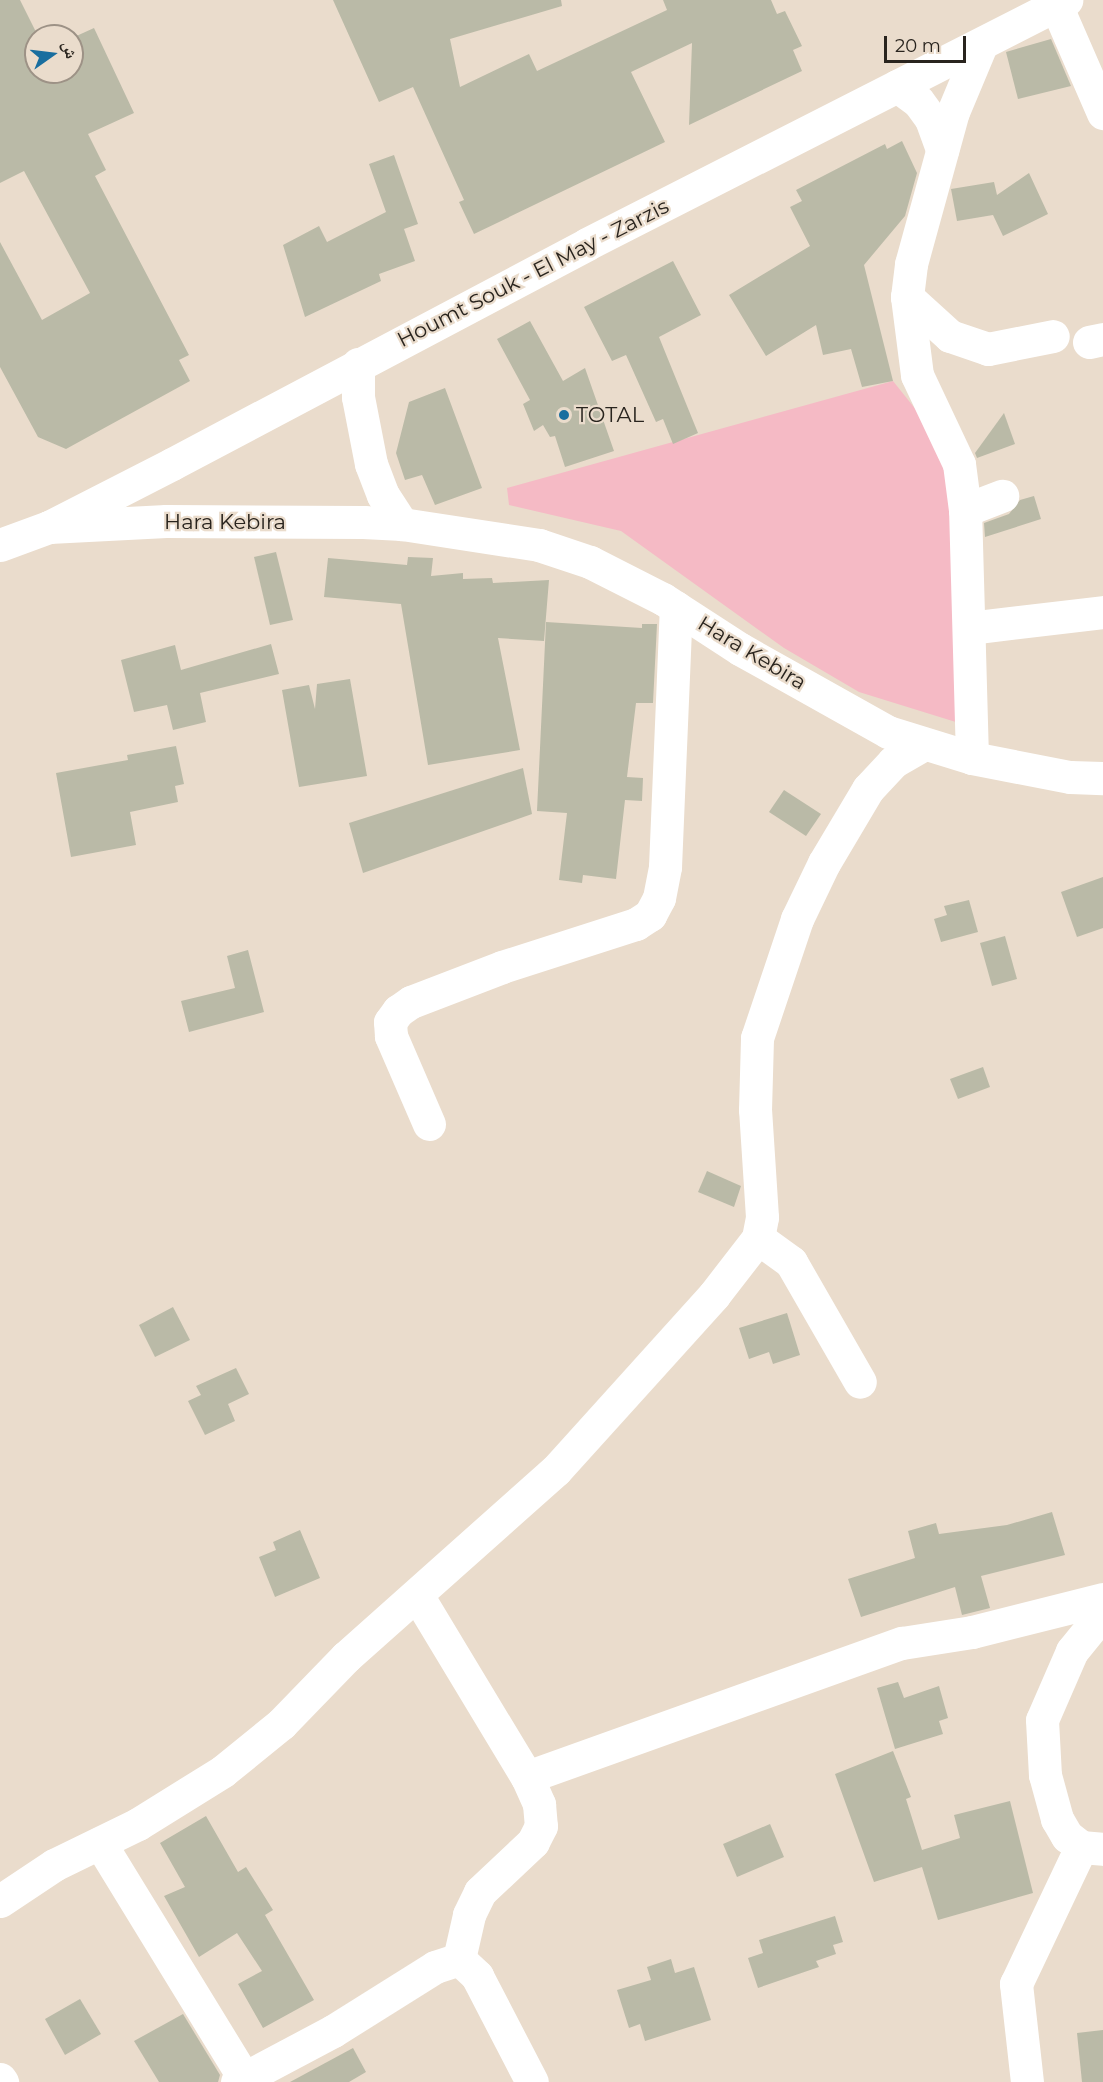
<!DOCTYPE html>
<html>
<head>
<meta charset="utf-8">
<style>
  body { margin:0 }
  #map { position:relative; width:1103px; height:2082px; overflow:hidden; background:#eadccc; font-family:Montserrat,"Noto Naskh Arabic",sans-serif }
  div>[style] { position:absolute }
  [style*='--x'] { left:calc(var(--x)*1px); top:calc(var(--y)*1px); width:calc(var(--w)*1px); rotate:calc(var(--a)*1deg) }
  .green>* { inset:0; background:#f5bac5 }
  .building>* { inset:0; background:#babaa7 }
  .minor>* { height:33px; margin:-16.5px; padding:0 16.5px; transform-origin:16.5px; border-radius:16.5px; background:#fff }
  .major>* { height:33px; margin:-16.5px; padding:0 16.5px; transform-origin:16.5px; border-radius:16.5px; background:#fff }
  .dots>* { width:16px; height:16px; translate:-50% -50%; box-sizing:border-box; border:3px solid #eadccc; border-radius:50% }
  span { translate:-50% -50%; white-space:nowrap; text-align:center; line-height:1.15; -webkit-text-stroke:4.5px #eadccc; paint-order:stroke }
  .street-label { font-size:21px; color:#29241e }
  .poi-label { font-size:21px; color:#29241e }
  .left { translate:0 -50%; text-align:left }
  .north { position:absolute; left:24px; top:24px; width:60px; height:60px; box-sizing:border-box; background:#eadccc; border:2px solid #9d9286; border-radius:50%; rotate:76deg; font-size:16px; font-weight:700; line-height:24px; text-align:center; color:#29241e }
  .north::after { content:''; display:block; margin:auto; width:21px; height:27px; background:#196e9f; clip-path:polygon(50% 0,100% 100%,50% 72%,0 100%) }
  .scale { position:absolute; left:884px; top:36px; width:82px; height:27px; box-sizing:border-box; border:3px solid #29241e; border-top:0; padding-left:8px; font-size:18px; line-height:21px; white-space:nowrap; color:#29241e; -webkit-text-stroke:4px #eadccc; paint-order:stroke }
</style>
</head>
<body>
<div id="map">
  <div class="green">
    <div style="clip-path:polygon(893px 381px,917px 411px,948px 468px,959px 723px,859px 692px,784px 648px,621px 531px,509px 505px,507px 488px)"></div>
  </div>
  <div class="building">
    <div style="clip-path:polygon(0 0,20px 0,36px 32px,36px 72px,72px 72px,72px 38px,94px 28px,134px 113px,88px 134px,106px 170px,95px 176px,189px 355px,179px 360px,190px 381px,66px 449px,38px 437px,0 367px,0 242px,42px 320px,90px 293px,24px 171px,0 183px)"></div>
    <div style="clip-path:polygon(333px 0,561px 0,562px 6px,450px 39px,460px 87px,529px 54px,537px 71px,667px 10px,663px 0,771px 0,777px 14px,785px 11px,802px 46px,793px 50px,802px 71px,689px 125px,692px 43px,631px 72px,665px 142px,474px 234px,459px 202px,464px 200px,413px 87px,379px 102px)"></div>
    <div style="clip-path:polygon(1051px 39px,1071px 86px,1018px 99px,1006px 52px)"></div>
    <div style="clip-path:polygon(902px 141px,917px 173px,905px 216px,864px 265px,893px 381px,862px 387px,851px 349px,823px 355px,816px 325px,766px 356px,729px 295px,810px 246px,790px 207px,802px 201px,796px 190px,885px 144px,887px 149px)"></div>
    <div style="clip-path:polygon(394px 155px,418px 224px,404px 229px,415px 261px,379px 274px,381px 281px,305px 317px,283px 245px,319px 226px,327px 242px,386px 212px,369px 164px)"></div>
    <div style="clip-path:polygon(1029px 173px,1048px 214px,1003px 236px,993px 215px,957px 221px,951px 189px,994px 182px,997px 195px)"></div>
    <div style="clip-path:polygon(673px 261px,701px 315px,659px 337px,698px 433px,673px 444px,663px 419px,656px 422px,626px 355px,612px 361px,584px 307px)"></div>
    <div style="clip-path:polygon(530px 321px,563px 381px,585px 368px,614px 451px,565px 467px,555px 436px,550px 437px,543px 425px,534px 431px,523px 404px,530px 400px,497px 339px)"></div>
    <div style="clip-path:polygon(445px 388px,482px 488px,435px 505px,422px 475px,405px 480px,396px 453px,409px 402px)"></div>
    <div style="clip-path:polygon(1004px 413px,1015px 444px,977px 458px,975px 453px)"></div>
    <div style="clip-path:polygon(1034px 496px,1041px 519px,985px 537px,984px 523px,1009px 514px,1020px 500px)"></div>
    <div style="clip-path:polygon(276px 552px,293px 620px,270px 625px,254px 557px)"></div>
    <div style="clip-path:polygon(408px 557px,433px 558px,431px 576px,463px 573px,463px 579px,492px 578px,493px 583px,549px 580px,544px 641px,498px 638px,520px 750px,428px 765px,401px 604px,324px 597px,328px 558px,407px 565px)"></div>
    <div style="clip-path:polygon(546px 622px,642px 628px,642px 624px,657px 624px,653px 703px,636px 703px,627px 777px,643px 778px,642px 801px,625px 800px,616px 879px,583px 875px,582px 883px,559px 880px,567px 813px,537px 811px)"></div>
    <div style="clip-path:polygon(271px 644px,279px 674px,200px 693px,206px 722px,173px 730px,167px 705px,134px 712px,121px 660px,175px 645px,181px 670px)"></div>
    <div style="clip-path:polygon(350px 679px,367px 776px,299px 787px,282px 690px,309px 685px,315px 709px,317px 684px)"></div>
    <div style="clip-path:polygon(176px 746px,184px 784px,175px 786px,178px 802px,130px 812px,136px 845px,71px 857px,56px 773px,128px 760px,127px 755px)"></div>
    <div style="clip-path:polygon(523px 768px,532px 814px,363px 873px,349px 823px)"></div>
    <div style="clip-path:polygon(784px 790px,821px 814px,806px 836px,769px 812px)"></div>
    <div style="clip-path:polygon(1103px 877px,1103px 928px,1077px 937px,1061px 892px)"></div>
    <div style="clip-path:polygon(969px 900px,978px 932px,941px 942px,934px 919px,947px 915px,944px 906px)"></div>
    <div style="clip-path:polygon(1005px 936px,1017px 979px,992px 986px,980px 943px)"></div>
    <div style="clip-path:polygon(248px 950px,264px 1012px,189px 1032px,181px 1001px,235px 988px,227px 956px)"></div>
    <div style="clip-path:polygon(983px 1067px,990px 1087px,958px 1099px,950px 1079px)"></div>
    <div style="clip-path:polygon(707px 1171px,741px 1186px,734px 1207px,698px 1192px)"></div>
    <div style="clip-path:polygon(173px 1307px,190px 1340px,155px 1357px,139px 1325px)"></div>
    <div style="clip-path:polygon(787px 1313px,800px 1355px,773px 1364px,769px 1352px,749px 1359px,739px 1328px)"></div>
    <div style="clip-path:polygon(236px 1368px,249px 1394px,228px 1404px,235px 1421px,205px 1435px,188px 1401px,201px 1395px,196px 1386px)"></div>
    <div style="clip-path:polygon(1052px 1512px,1065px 1555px,981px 1576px,990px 1608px,962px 1615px,955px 1587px,861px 1617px,848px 1579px,915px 1558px,908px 1531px,936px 1523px,939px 1534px,1007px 1525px)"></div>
    <div style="clip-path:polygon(300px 1530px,320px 1578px,275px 1597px,259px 1557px,276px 1550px,273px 1542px)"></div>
    <div style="clip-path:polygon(898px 1682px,904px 1698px,939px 1686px,948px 1718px,939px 1721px,943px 1734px,895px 1749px,877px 1688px)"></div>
    <div style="clip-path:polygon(893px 1751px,911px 1797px,906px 1799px,922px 1850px,960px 1838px,954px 1815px,1010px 1801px,1033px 1893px,938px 1920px,922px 1867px,874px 1882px,835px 1774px)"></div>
    <div style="clip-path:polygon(206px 1816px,238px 1872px,246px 1867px,273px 1910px,265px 1915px,314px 2000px,263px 2028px,238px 1984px,262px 1971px,237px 1933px,199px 1957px,164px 1896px,185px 1887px,160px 1843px)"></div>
    <div style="clip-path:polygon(770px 1824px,784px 1857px,737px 1877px,723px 1844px)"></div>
    <div style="clip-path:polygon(835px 1916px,843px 1942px,833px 1945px,836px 1954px,816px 1961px,819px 1967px,758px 1988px,748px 1958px,763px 1953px,759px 1940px)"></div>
    <div style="clip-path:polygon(671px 1959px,675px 1973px,694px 1967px,711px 2020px,645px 2041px,640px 2024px,629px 2028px,617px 1990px,651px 1980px,647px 1967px)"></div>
    <div style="clip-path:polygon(80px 1999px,101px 2034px,65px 2055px,45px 2019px)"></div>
    <div style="clip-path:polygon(183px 2014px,220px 2075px,218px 2082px,159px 2082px,134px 2041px)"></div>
    <div style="clip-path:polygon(1103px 2030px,1103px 2082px,1082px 2082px,1077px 2033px)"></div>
    <div style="clip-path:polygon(353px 2048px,366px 2072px,349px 2082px,290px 2082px)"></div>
  </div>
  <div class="minor">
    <div style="--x:1056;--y:5;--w:118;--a:66.5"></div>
    <div style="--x:897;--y:86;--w:26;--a:36"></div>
    <div style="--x:918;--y:101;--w:22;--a:54"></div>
    <div style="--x:931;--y:119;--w:33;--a:70"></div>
    <div style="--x:907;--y:297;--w:58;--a:42.2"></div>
    <div style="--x:950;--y:336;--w:40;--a:18.9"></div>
    <div style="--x:988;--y:349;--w:66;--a:-11.3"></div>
    <div style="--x:1089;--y:342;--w:14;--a:-12"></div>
    <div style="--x:358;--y:364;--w:33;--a:90"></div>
    <div style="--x:358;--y:397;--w:68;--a:79"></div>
    <div style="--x:371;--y:464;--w:33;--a:69"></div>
    <div style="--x:383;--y:495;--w:35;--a:57"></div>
    <div style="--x:965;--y:510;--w:40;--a:-21"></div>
    <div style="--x:49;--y:527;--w:117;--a:-2.9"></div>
    <div style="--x:166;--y:521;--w:197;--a:0.3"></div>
    <div style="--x:363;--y:522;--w:39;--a:3"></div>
    <div style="--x:402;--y:524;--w:139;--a:8.7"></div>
    <div style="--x:539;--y:545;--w:54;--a:18.4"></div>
    <div style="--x:590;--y:562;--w:82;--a:26.9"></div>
    <div style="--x:663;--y:599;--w:92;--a:33"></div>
    <div style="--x:740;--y:649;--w:170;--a:29.3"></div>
    <div style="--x:888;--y:732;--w:88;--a:17.2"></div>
    <div style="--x:972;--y:758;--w:100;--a:11"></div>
    <div style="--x:1070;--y:777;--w:33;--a:2"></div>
    <div style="--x:969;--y:628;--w:135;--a:-6.8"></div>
    <div style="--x:972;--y:758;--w:248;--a:-91.6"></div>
    <div style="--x:965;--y:510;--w:46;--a:-97.4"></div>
    <div style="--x:959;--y:464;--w:98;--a:-115.3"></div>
    <div style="--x:917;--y:375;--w:79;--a:-97.3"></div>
    <div style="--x:907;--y:297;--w:33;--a:-83"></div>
    <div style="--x:911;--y:264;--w:158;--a:-74.6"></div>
    <div style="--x:953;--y:112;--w:73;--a:-67.3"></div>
    <div style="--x:429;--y:1124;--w:96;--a:-113.4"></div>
    <div style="--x:391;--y:1036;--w:14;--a:-94"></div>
    <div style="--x:390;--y:1022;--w:14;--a:-54"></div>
    <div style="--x:398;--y:1011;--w:16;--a:-35"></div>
    <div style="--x:411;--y:1002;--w:97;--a:-21"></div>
    <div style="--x:502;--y:967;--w:141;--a:-17.8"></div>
    <div style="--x:636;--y:924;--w:17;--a:-33"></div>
    <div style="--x:650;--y:915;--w:19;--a:-62"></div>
    <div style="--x:659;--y:898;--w:32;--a:-79"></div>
    <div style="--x:665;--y:867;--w:260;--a:-87.6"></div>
    <div style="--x:758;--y:1238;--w:41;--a:36"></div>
    <div style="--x:791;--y:1262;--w:138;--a:60.1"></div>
    <div style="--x:417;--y:1595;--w:213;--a:58.9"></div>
    <div style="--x:527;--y:1777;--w:30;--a:66"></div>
    <div style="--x:539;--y:1804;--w:22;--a:85"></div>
    <div style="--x:541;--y:1826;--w:18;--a:117"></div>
    <div style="--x:533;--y:1842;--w:73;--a:136.7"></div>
    <div style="--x:480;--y:1892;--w:25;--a:116"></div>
    <div style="--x:469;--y:1915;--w:45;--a:102.8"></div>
    <div style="--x:1103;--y:1613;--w:49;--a:129.2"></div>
    <div style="--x:1072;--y:1651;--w:75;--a:113.5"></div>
    <div style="--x:1042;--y:1720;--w:55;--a:86.9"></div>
    <div style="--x:1045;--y:1775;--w:46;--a:74.7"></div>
    <div style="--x:1057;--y:1819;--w:20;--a:60"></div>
    <div style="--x:1067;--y:1836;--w:18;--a:38"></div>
    <div style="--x:1081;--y:1847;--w:22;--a:5"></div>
    <div style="--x:527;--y:1777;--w:398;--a:-19.7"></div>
    <div style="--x:902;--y:1643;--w:71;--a:-8.9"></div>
    <div style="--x:972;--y:1632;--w:135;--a:-14.1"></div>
    <div style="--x:100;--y:1843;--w:276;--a:58.5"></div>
    <div style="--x:0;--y:1901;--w:65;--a:-33.7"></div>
    <div style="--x:54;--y:1865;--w:93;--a:-26"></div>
    <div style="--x:138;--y:1824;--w:100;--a:-31.9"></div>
    <div style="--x:223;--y:1771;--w:75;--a:-39"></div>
    <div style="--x:281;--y:1724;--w:93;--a:-45.9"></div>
    <div style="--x:346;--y:1657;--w:281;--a:-41.7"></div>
    <div style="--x:556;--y:1470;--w:236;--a:-47.9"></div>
    <div style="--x:714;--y:1295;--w:72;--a:-52.3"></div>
    <div style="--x:758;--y:1238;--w:21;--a:-79"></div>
    <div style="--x:762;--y:1217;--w:107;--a:-93.7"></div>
    <div style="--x:755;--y:1110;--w:72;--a:-88.4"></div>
    <div style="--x:757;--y:1038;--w:126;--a:-71.4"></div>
    <div style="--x:797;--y:919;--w:62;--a:-64.3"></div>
    <div style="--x:824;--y:863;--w:86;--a:-59.3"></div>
    <div style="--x:868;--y:789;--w:37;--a:-47"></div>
    <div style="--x:893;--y:762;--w:34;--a:-30"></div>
    <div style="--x:459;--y:1959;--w:25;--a:43"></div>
    <div style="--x:477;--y:1976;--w:119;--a:62.6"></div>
    <div style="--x:0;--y:2079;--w:4;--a:56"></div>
    <div style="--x:237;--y:2082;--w:109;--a:-28"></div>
    <div style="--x:333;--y:2031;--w:120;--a:-32.1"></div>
    <div style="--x:435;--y:1967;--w:25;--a:-18"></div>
    <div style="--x:1027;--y:2082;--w:99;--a:-96.4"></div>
    <div style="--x:1016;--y:1984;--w:152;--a:-64.6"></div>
  </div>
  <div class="major">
    <div style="--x:0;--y:545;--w:52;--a:-20.2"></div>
    <div style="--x:49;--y:527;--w:138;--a:-27.1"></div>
    <div style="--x:172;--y:464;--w:470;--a:-27.9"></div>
    <div style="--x:587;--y:244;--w:538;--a:-26.99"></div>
  </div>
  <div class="dots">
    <div style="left:564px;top:415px;background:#196e9f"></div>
  </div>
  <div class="street-label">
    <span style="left:533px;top:273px;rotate:-27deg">Houmt Souk - El May - Zarzis</span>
    <span style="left:225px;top:522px">Hara Kebira</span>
    <span style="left:752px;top:653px;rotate:31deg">Hara Kebira</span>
  </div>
  <div class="poi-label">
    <span class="left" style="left:576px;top:415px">TOTAL</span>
  </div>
  <div class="north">ش</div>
  <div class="scale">20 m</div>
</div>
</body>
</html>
